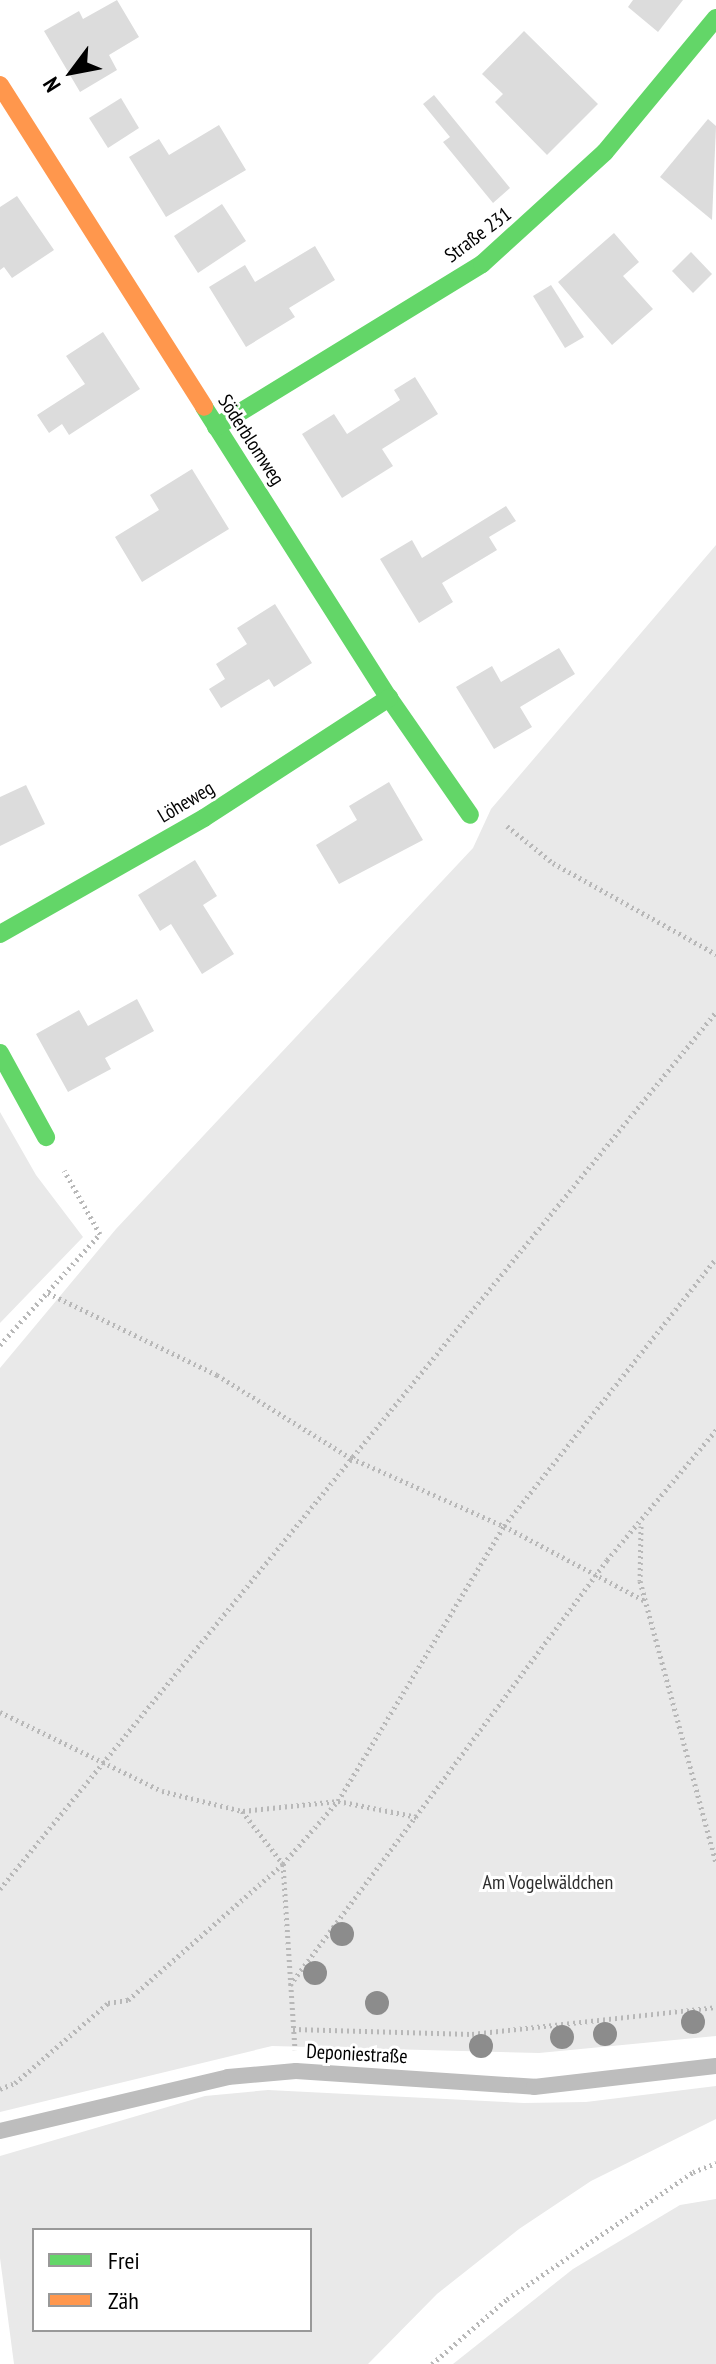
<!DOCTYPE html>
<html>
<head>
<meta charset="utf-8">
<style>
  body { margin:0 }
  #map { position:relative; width:716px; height:2364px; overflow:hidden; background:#fff; font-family:"PT Sans Narrow",sans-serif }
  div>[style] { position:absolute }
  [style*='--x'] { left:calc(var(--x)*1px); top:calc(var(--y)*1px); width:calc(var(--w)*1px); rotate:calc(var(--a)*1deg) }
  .green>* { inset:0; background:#e9e9e9 }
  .building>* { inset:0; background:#dcdcdc }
  .path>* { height:5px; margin-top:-2.5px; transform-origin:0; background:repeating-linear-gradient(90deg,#b8b8b8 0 2px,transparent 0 6px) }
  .lane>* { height:16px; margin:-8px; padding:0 8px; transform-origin:8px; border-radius:8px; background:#bdbdbd }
  .fast>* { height:18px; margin:-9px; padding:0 9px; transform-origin:9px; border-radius:9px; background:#63d668 }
  .slow>* { height:18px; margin:-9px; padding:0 9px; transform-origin:9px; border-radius:9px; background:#ff974d }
  .trees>* { width:24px; height:24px; margin:-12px; border-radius:50%; background:#8c8c8c }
  span { translate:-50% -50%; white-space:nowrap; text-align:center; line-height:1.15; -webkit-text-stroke:6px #fff; paint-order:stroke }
  .street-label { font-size:20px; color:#000 }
  .park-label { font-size:20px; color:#2e2e2e }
  .legend { position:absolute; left:32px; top:2228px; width:280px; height:104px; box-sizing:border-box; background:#fff; border:2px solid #999; margin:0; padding:10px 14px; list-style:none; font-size:24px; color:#000 }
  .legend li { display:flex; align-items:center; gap:16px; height:40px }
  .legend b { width:40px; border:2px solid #999 }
  .north { position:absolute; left:32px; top:32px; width:80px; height:80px; -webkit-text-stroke:6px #fff; paint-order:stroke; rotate:238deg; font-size:22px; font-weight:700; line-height:32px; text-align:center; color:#000 }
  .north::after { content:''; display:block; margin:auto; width:28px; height:36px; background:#000; clip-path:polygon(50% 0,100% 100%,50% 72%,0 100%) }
</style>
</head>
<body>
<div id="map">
  <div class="green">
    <div style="clip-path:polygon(716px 545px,716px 2036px,539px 2053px,272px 2046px,0 2112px,0 1368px,116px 1229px,473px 848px,491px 809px)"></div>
    <div style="clip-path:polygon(0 1112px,36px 1175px,83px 1237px,0 1323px)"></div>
    <div style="clip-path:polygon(evenodd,716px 2086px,716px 2119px,591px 2181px,519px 2229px,437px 2294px,368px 2364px,14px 2364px,0 2258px,0 2156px,205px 2096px,268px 2090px,524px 2103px,586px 2102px,716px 2086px,34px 2230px,310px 2230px,310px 2330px,34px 2330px,34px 2230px)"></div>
    <div style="clip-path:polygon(716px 2199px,716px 2364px,453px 2364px,573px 2269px,680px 2205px)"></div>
  </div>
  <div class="building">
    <div style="clip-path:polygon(117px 0,139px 37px,109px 55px,117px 70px,80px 92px,44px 31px,79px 11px,83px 19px)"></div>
    <div style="clip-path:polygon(633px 0,683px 0,658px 32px,628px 7px)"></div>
    <div style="clip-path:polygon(524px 31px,598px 104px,547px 155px,495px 102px,503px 94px,482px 74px)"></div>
    <div style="clip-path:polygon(434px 95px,510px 188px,493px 203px,443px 142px,450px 137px,423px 104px)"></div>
    <div style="clip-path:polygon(121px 98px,139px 128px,108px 148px,89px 118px)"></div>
    <div style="clip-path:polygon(708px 119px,716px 126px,712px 220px,660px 177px)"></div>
    <div style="clip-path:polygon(219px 125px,246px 170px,166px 217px,129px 157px,159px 139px,169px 155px)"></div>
    <div style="clip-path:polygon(17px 196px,54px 250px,12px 278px,4px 267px,0 270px,0 207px)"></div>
    <div style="clip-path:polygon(222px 204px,246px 241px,198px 273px,174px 236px)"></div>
    <div style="clip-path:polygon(614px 233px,639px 262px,623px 276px,653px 309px,612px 345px,558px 282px)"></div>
    <div style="clip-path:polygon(315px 246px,335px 280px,289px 308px,295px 317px,246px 347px,209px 287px,245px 265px,255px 282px)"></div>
    <div style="clip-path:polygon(691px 252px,712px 274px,693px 293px,672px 271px)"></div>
    <div style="clip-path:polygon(551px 285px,584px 337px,565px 348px,533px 296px)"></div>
    <div style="clip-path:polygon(103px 332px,140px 389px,69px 435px,62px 424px,49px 433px,37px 415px,85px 384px,66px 356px)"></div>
    <div style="clip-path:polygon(415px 377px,438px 414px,382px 449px,393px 466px,342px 498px,302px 434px,334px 414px,347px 434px,400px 400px,394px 390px)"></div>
    <div style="clip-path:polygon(192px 469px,229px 529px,142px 582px,115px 537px,159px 510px,150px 495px)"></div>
    <div style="clip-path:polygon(506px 506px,516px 521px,489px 537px,497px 550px,442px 583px,453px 602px,419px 623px,380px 559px,412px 540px,422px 558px)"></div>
    <div style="clip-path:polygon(275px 604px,312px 663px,274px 687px,269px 679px,221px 708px,209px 689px,225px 679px,216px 664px,247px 644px,237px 628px)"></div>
    <div style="clip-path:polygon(559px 648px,575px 674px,520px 707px,532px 727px,494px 749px,456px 687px,492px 666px,501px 682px)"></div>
    <div style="clip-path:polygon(389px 782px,423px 840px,339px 884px,316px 845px,357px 820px,349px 806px)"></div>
    <div style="clip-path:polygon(26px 785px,45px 824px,0 846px,0 797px)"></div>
    <div style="clip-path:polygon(195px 860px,217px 896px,203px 905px,234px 954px,202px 974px,171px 924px,160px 931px,138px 895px)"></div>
    <div style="clip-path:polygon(137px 999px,154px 1031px,105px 1058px,111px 1069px,68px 1092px,36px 1034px,79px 1010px,88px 1026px)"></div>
  </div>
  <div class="path">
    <div style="--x:507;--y:826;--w:59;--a:38.8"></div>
    <div style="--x:553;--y:863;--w:187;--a:29.2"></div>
    <div style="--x:48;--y:1293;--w:188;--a:25.9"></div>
    <div style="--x:217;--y:1375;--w:158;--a:31.8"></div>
    <div style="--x:351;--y:1458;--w:167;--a:24"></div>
    <div style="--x:504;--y:1526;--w:160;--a:28"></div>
    <div style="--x:0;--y:1345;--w:149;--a:-48"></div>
    <div style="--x:100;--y:1234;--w:73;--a:-119.4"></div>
    <div style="--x:641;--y:1526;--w:55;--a:91"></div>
    <div style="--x:640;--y:1581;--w:291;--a:74.9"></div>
    <div style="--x:0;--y:1712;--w:180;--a:26"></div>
    <div style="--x:162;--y:1791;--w:82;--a:14"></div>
    <div style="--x:242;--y:1811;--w:67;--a:52.3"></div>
    <div style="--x:283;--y:1864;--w:186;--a:86.3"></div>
    <div style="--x:243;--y:1811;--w:96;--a:-6"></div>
    <div style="--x:338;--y:1801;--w:81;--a:11.4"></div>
    <div style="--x:0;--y:1889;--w:1132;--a:-50.77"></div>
    <div style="--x:290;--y:1985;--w:530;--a:-53.28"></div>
    <div style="--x:607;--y:1560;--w:170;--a:-50"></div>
    <div style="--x:293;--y:2029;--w:179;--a:1.6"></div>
    <div style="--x:472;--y:2034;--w:245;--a:-6.3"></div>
    <div style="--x:0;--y:2089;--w:16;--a:-22"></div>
    <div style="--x:15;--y:2083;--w:123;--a:-40.7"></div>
    <div style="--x:108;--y:2003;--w:20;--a:-9"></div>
    <div style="--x:128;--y:2000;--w:206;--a:-41.3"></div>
    <div style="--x:283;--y:1864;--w:84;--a:-48.9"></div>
    <div style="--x:338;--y:1801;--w:321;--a:-58.9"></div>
    <div style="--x:504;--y:1526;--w:341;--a:-51.6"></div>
    <div style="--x:432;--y:2364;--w:99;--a:-40.9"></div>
    <div style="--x:507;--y:2299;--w:225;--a:-34.3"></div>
    <div style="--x:693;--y:2172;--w:25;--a:-21"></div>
  </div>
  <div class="lane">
    <div style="--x:0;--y:2131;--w:234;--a:-13.3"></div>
    <div style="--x:228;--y:2077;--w:68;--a:-5"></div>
    <div style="--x:296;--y:2071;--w:239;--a:3.8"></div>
    <div style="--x:534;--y:2087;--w:183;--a:-6.6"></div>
  </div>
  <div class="fast">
    <div style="--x:204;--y:407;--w:345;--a:57.6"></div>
    <div style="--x:389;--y:698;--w:142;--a:55.3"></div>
    <div style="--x:216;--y:427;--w:312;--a:-31.5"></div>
    <div style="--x:482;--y:264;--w:166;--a:-42.3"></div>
    <div style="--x:605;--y:152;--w:174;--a:-50.4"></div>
    <div style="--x:0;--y:934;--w:235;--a:-29.6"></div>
    <div style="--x:204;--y:818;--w:221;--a:-33"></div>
    <div style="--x:0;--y:1053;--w:96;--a:61.3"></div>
  </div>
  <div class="slow">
    <div style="--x:0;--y:85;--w:381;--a:57.6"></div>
  </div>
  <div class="trees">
    <div style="left:342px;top:1934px"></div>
    <div style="left:315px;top:1973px"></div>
    <div style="left:377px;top:2003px"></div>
    <div style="left:693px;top:2022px"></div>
    <div style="left:605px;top:2034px"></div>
    <div style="left:562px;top:2037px"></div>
    <div style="left:481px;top:2046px"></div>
  </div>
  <div class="street-label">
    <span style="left:478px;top:235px;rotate:-37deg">Straße 231</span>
    <span style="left:251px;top:440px;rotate:57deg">Söderblomweg</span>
    <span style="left:186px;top:802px;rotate:-31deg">Löheweg</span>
    <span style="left:357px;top:2054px;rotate:3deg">Deponiestraße</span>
  </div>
  <div class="park-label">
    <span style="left:548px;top:1882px">Am Vogelwäldchen</span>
  </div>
  <ul class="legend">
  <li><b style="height:10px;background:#63d668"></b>Frei</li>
  <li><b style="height:10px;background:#ff974d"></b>Zäh</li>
  </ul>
  <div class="north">N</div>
</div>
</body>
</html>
